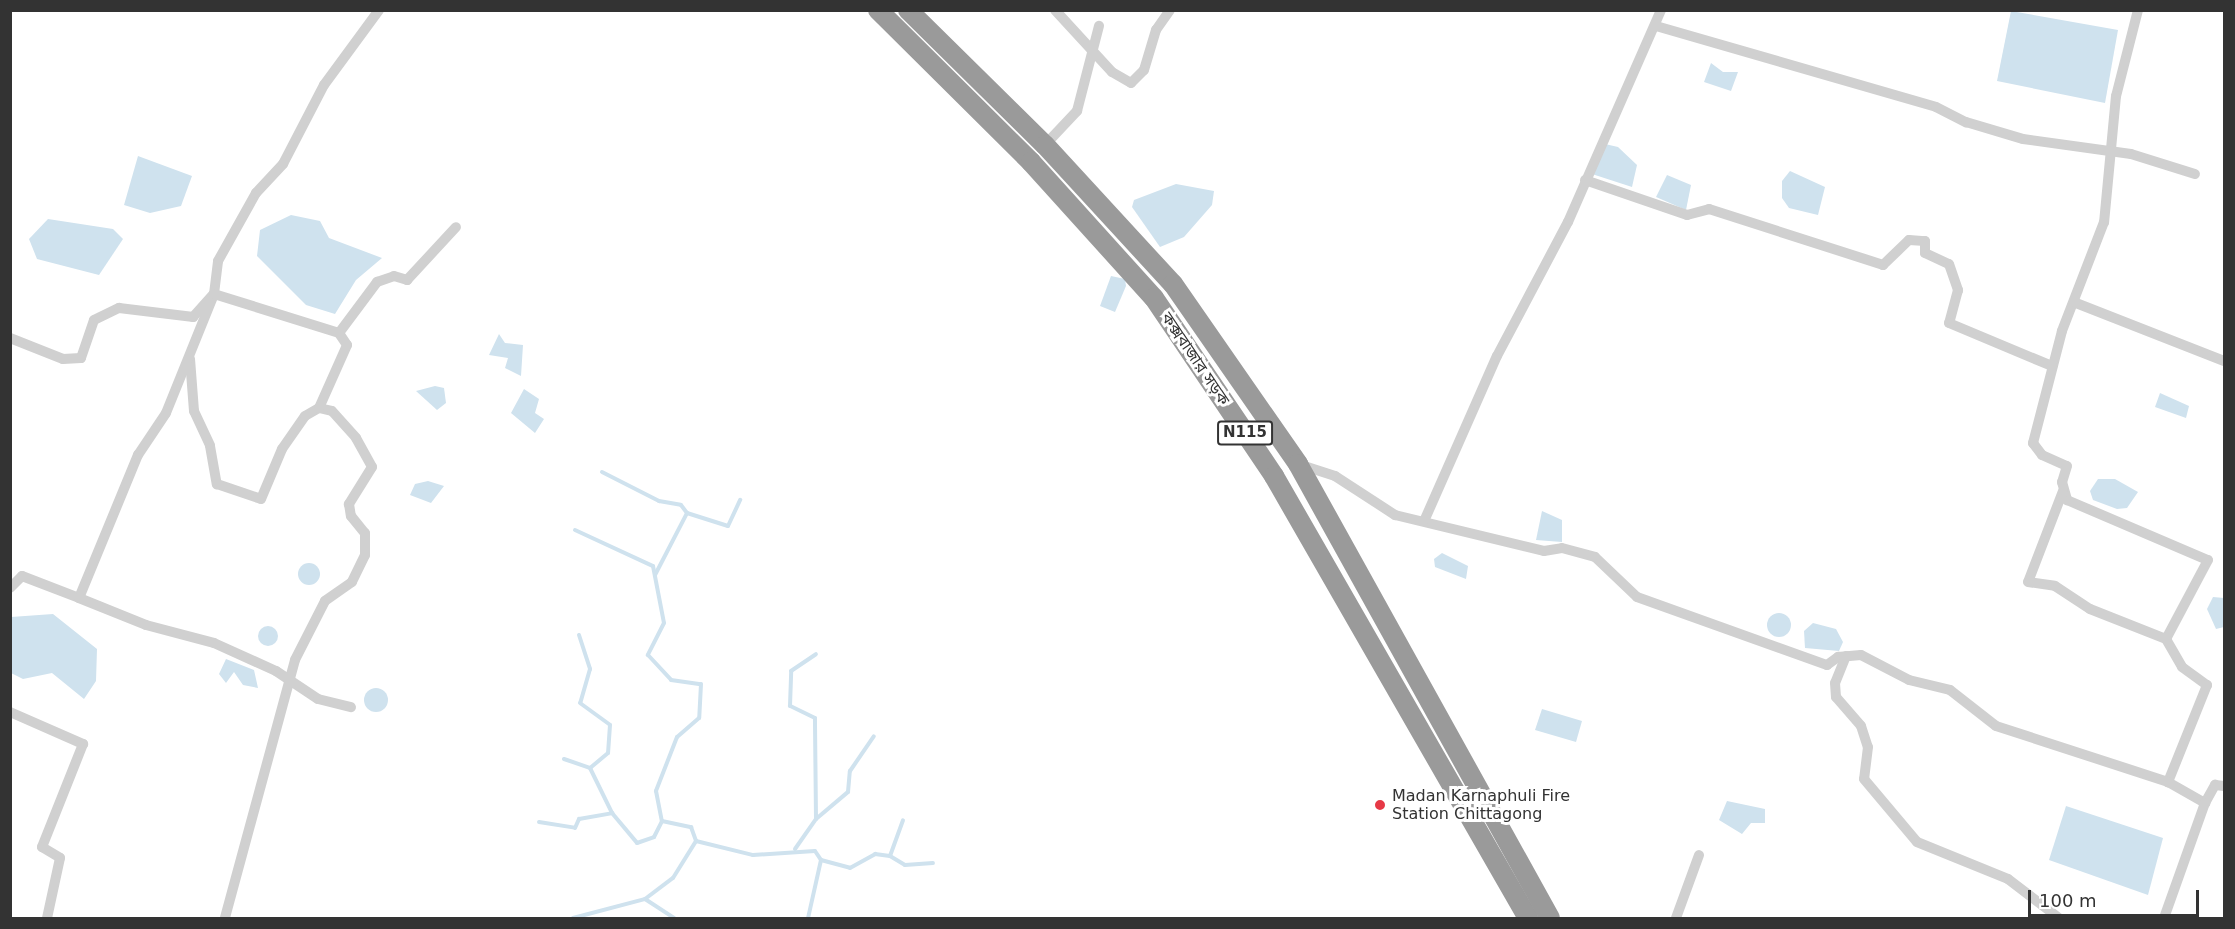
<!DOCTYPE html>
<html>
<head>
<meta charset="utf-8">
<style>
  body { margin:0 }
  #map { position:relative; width:2235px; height:929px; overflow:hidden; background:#fff; font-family:"DejaVu Sans","Noto Sans Bengali",sans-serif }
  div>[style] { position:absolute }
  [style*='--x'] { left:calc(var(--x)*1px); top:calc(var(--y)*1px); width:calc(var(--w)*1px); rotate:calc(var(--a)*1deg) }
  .water>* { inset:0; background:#cfe2ee }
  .round { border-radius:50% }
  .stream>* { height:4px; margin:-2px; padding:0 2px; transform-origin:2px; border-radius:2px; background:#cfe2ee }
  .street>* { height:10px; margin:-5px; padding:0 5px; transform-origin:5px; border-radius:5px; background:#d0d0d0 }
  .highway>* { height:20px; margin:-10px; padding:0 10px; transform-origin:10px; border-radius:10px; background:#9a9a9a }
  .dots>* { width:16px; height:16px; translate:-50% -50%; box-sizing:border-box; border:3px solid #fff; border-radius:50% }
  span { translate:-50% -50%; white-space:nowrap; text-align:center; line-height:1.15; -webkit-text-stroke:6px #fff; paint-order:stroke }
  .shield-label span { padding:2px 4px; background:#fff; border:2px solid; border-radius:4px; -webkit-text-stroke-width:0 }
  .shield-label { font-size:15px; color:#333; font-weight:700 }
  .street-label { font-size:16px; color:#333 }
  .poi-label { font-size:16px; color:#333 }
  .left { translate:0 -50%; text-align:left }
  .frame { position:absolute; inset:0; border:12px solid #333; pointer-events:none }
  .scale { position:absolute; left:2028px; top:890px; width:171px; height:27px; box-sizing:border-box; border:3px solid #333; border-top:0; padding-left:8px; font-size:18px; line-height:21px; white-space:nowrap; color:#333; -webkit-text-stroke:4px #fff; paint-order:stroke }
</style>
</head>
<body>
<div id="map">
  <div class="water">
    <div style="clip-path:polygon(2011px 11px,2118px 30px,2105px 103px,1997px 81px)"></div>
    <div style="clip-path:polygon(1711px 63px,1723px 72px,1738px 72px,1731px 91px,1704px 82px)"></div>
    <div style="clip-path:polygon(1605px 144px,1618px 147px,1637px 165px,1632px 187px,1592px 174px)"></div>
    <div style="clip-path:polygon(138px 156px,192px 176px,181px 206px,150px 213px,124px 205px)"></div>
    <div style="clip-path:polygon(1790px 171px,1825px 187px,1818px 215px,1789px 208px,1782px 198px,1782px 181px)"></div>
    <div style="clip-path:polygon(1667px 175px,1691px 185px,1686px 210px,1656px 197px)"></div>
    <div style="clip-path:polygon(1176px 184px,1214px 191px,1212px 205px,1184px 237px,1160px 247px,1132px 207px,1134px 200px)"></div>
    <div style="clip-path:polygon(291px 215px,320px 221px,329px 238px,382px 258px,356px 280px,335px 314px,306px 305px,257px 256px,260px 230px)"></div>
    <div style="clip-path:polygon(48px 219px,113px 229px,123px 239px,99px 275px,37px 259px,29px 239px)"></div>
    <div style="clip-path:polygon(1111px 276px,1125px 279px,1126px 286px,1115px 312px,1100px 306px)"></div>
    <div style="clip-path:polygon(499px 334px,505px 343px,523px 345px,521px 376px,505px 368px,508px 358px,489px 355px)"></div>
    <div style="clip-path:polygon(435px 386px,444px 388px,446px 403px,437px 410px,416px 391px)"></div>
    <div style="clip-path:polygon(524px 389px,539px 399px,535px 413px,544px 419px,535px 433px,511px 413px)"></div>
    <div style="clip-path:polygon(2160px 393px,2189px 406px,2186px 418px,2155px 407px)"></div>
    <div style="clip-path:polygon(2098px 479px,2115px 479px,2138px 492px,2127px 508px,2117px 509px,2093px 500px,2090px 491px)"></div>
    <div style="clip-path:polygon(428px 481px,444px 486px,431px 503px,410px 495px,415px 484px)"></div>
    <div style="clip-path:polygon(1542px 511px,1562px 520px,1562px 542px,1536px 540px)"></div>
    <div style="clip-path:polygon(1442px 553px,1468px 566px,1466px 579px,1435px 567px,1434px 559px)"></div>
    <div class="round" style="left:298px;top:563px;width:22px;height:22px"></div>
    <div style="clip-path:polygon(2213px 597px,2224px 598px,2224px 627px,2216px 629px,2207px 609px)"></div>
    <div class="round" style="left:1767px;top:613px;width:24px;height:24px"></div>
    <div style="clip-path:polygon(53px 614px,97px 649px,96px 681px,84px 699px,52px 673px,23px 679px,11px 673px,11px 617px)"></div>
    <div style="clip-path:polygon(1813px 623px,1836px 629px,1843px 642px,1839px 651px,1805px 648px,1804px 631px)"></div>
    <div class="round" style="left:258px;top:626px;width:20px;height:20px"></div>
    <div style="clip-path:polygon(226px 659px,254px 670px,258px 688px,243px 685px,234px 672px,226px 683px,219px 674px)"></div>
    <div class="round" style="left:364px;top:688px;width:24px;height:24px"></div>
    <div style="clip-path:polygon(1542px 709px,1582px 721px,1576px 742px,1535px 730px)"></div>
    <div style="clip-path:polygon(1727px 801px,1765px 809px,1765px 823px,1751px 823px,1742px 834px,1719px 820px)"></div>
    <div style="clip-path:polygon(2066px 806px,2163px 838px,2148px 895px,2049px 860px)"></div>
  </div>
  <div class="stream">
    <div style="--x:602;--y:472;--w:64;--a:27"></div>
    <div style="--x:659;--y:501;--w:22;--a:10"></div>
    <div style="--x:681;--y:505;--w:10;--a:53"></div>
    <div style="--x:575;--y:530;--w:86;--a:24.8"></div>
    <div style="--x:653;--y:566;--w:58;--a:79.1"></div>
    <div style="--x:664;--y:623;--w:36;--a:117"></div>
    <div style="--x:648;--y:655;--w:34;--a:47"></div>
    <div style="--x:671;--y:680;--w:30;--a:8"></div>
    <div style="--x:701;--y:684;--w:34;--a:93"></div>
    <div style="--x:699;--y:718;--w:29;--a:139"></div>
    <div style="--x:677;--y:737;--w:58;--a:111.3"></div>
    <div style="--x:656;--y:791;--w:31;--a:79"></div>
    <div style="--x:655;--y:575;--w:70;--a:-62.7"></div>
    <div style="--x:687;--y:513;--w:43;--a:17.6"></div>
    <div style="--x:728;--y:526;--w:29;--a:-65"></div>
    <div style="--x:579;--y:635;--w:36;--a:72"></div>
    <div style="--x:590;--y:669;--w:35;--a:106"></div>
    <div style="--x:580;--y:703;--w:37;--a:36"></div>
    <div style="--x:610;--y:725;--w:28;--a:94"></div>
    <div style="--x:608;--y:753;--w:23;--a:140"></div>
    <div style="--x:564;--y:759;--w:28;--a:19"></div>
    <div style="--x:590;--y:768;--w:50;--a:63.9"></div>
    <div style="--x:612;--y:813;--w:39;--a:50"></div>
    <div style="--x:637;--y:843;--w:18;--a:-19"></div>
    <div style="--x:654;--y:837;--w:18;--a:-63"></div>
    <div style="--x:662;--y:821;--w:30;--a:12"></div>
    <div style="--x:691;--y:827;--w:15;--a:70"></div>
    <div style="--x:816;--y:819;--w:101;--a:-90.6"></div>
    <div style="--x:815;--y:718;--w:28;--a:-154"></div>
    <div style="--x:790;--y:706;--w:35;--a:-88"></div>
    <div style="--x:791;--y:671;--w:30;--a:-34"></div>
    <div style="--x:539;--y:822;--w:36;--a:9"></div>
    <div style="--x:575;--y:828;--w:10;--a:-66"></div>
    <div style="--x:579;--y:819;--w:34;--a:-10"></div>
    <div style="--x:795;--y:849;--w:37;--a:-55"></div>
    <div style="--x:816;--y:819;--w:42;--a:-40.2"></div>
    <div style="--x:848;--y:792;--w:21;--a:-85"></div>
    <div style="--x:850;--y:771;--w:42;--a:-55.6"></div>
    <div style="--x:890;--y:856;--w:17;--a:31"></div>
    <div style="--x:905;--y:865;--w:28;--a:-4"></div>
    <div style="--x:821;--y:860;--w:30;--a:15"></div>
    <div style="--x:850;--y:868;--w:29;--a:-29"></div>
    <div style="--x:875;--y:854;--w:15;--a:8"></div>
    <div style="--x:890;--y:856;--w:38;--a:-70"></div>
    <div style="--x:645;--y:899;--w:35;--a:33"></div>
    <div style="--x:573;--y:918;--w:74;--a:-14.8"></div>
    <div style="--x:645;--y:899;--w:35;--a:-37"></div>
    <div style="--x:673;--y:878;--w:44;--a:-58.1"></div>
    <div style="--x:696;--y:841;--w:59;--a:13.8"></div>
    <div style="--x:753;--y:855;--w:62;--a:-3.7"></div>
    <div style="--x:815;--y:851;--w:11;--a:56"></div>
    <div style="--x:821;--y:860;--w:59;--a:102.6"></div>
  </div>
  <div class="street">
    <div style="--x:1055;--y:10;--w:84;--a:47.4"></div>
    <div style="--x:1112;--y:72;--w:22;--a:30"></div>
    <div style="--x:1131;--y:83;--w:18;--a:-45"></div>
    <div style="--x:1144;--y:70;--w:42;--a:-73.3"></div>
    <div style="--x:1156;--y:30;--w:24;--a:-55"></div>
    <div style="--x:2138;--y:10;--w:89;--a:104.3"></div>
    <div style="--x:2116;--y:96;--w:127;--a:95.4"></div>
    <div style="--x:2104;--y:222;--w:117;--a:111.1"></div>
    <div style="--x:2062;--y:331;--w:116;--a:104.5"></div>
    <div style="--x:2033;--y:443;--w:15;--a:53"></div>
    <div style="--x:2042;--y:455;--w:27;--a:24"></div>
    <div style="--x:2067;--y:466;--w:17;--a:107"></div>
    <div style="--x:2062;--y:482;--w:19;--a:74"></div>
    <div style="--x:2067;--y:500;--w:153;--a:23.1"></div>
    <div style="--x:2208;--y:560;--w:89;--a:118"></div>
    <div style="--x:2166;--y:639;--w:32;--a:60"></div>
    <div style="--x:2182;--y:667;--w:31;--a:36"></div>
    <div style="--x:2207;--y:685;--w:105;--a:111.9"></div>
    <div style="--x:1656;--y:26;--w:291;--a:16.1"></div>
    <div style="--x:1936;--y:107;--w:34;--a:27"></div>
    <div style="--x:1966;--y:122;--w:59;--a:16.6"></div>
    <div style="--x:2023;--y:139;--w:109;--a:7.9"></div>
    <div style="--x:2131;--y:154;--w:67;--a:17.4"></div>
    <div style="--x:1045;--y:145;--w:47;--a:-46.7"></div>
    <div style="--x:1077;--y:111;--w:88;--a:-75.5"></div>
    <div style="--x:1585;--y:180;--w:108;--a:18.9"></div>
    <div style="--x:1687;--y:215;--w:23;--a:-15"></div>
    <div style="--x:1709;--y:209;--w:183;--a:17.8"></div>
    <div style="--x:1883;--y:265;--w:36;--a:-44"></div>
    <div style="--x:1909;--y:240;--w:16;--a:4"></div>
    <div style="--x:1925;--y:241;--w:12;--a:90"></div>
    <div style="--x:1925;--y:253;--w:26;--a:25"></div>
    <div style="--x:1949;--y:264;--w:28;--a:71"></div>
    <div style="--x:1958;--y:290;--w:34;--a:105"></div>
    <div style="--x:1949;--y:323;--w:112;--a:22.7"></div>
    <div style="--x:2076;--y:303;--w:159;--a:21.4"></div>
    <div style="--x:10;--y:338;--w:57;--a:21.6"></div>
    <div style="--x:63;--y:359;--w:18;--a:-3"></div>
    <div style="--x:81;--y:358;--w:40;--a:-71.1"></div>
    <div style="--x:94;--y:320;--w:28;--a:-26"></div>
    <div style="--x:119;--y:308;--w:75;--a:6.9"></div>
    <div style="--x:193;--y:317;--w:31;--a:-48"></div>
    <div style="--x:214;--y:294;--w:33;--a:-83"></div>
    <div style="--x:218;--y:261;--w:78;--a:-60.8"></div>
    <div style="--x:256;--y:193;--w:40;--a:-47"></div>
    <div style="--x:283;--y:164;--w:89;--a:-62.6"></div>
    <div style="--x:324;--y:85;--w:93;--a:-53.7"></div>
    <div style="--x:190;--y:359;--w:52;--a:85.6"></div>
    <div style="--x:194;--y:411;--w:38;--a:65"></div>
    <div style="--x:210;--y:446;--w:39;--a:80"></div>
    <div style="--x:217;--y:484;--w:46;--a:18.8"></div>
    <div style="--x:261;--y:499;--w:54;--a:-67.2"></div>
    <div style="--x:282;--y:449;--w:40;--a:-55.1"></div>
    <div style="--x:305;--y:416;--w:16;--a:-30"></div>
    <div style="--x:319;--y:408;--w:13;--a:13"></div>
    <div style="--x:332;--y:411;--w:36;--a:48"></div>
    <div style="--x:356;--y:438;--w:33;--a:61"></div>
    <div style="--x:372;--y:467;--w:44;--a:121.9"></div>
    <div style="--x:349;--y:504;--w:12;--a:81"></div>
    <div style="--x:351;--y:516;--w:22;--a:51"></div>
    <div style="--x:365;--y:533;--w:22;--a:90"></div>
    <div style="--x:365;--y:555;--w:30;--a:116"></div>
    <div style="--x:352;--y:582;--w:33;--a:145"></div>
    <div style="--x:325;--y:601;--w:66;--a:117"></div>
    <div style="--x:295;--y:660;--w:267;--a:105.2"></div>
    <div style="--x:319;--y:408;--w:69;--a:-66"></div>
    <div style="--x:347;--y:345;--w:14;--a:-124"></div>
    <div style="--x:1298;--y:464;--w:39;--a:18"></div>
    <div style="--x:1335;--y:476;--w:72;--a:33"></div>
    <div style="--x:1395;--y:515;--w:153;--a:13.6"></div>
    <div style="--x:1544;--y:551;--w:18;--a:-9"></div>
    <div style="--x:1562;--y:548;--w:34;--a:15"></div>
    <div style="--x:1595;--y:557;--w:58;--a:43.6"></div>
    <div style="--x:1637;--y:597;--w:202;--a:19.7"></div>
    <div style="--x:1827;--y:665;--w:14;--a:-36"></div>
    <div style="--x:1838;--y:657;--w:23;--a:-5"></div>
    <div style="--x:1861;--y:655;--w:54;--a:27.5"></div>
    <div style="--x:1909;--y:680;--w:42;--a:13.7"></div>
    <div style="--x:1950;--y:690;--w:58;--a:38"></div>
    <div style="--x:1996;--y:726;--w:181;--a:18"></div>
    <div style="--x:2168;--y:782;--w:43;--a:29.6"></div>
    <div style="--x:2205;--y:803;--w:21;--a:-61"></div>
    <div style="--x:2215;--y:785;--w:9;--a:6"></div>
    <div style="--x:2063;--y:491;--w:97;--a:111"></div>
    <div style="--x:2028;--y:582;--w:27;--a:8"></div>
    <div style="--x:2055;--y:586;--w:42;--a:33.3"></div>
    <div style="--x:2090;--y:609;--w:82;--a:21.5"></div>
    <div style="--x:1425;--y:519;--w:178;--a:-66.2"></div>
    <div style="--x:1497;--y:356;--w:152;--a:-62.1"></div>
    <div style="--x:1568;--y:222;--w:232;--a:-66.3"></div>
    <div style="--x:10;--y:588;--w:17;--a:-45"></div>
    <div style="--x:22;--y:576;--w:61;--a:21.1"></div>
    <div style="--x:79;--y:598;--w:155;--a:-67.6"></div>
    <div style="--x:138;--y:455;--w:50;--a:-56.3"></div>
    <div style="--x:166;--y:413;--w:128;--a:-68"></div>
    <div style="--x:214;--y:294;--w:131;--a:17.3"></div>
    <div style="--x:339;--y:333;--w:64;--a:-53.3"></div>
    <div style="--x:377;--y:282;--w:18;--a:-19"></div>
    <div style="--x:394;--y:276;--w:14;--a:17"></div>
    <div style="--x:407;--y:280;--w:72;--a:-47.2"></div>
    <div style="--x:79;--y:598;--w:72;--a:21.9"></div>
    <div style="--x:146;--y:625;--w:70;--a:14.8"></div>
    <div style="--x:214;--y:643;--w:68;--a:24.3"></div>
    <div style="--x:276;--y:671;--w:50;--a:33.7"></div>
    <div style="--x:318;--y:699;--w:34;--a:14"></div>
    <div style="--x:1846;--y:656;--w:29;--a:112"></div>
    <div style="--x:1835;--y:683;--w:14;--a:86"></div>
    <div style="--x:1836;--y:697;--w:38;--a:49"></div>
    <div style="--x:1861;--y:726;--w:22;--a:72"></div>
    <div style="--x:1868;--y:747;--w:32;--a:97"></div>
    <div style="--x:1864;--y:779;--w:82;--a:49.9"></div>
    <div style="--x:1917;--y:842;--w:98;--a:22.1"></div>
    <div style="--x:2008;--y:879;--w:64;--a:37.4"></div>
    <div style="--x:10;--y:712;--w:80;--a:23.7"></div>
    <div style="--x:83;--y:744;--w:111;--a:111.7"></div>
    <div style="--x:42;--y:847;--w:21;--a:31"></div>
    <div style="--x:60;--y:858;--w:61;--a:102.2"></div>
    <div style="--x:1676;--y:918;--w:67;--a:-69.9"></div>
    <div style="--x:2164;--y:918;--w:122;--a:-70.4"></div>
  </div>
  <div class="highway">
    <div style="--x:878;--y:10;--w:216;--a:44.8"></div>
    <div style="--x:1031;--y:162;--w:183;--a:47.9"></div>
    <div style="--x:1154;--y:298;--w:215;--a:56"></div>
    <div style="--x:1274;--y:476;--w:510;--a:60.12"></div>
    <div style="--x:908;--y:10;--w:192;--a:44.6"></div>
    <div style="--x:1045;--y:145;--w:189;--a:47.4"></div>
    <div style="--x:1173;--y:284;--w:219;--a:55.2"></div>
    <div style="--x:1298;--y:464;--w:519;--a:60.97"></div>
  </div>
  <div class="dots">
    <div style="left:1380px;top:805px;background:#e63946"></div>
  </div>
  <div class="shield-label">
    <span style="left:1245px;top:433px">N115</span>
  </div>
  <div class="street-label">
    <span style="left:1195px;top:359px;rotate:56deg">কক্সবাজার সড়ক</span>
  </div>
  <div class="poi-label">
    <span class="left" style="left:1392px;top:805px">Madan Karnaphuli Fire<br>Station Chittagong</span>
  </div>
  <div class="frame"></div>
  <div class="scale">100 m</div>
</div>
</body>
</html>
